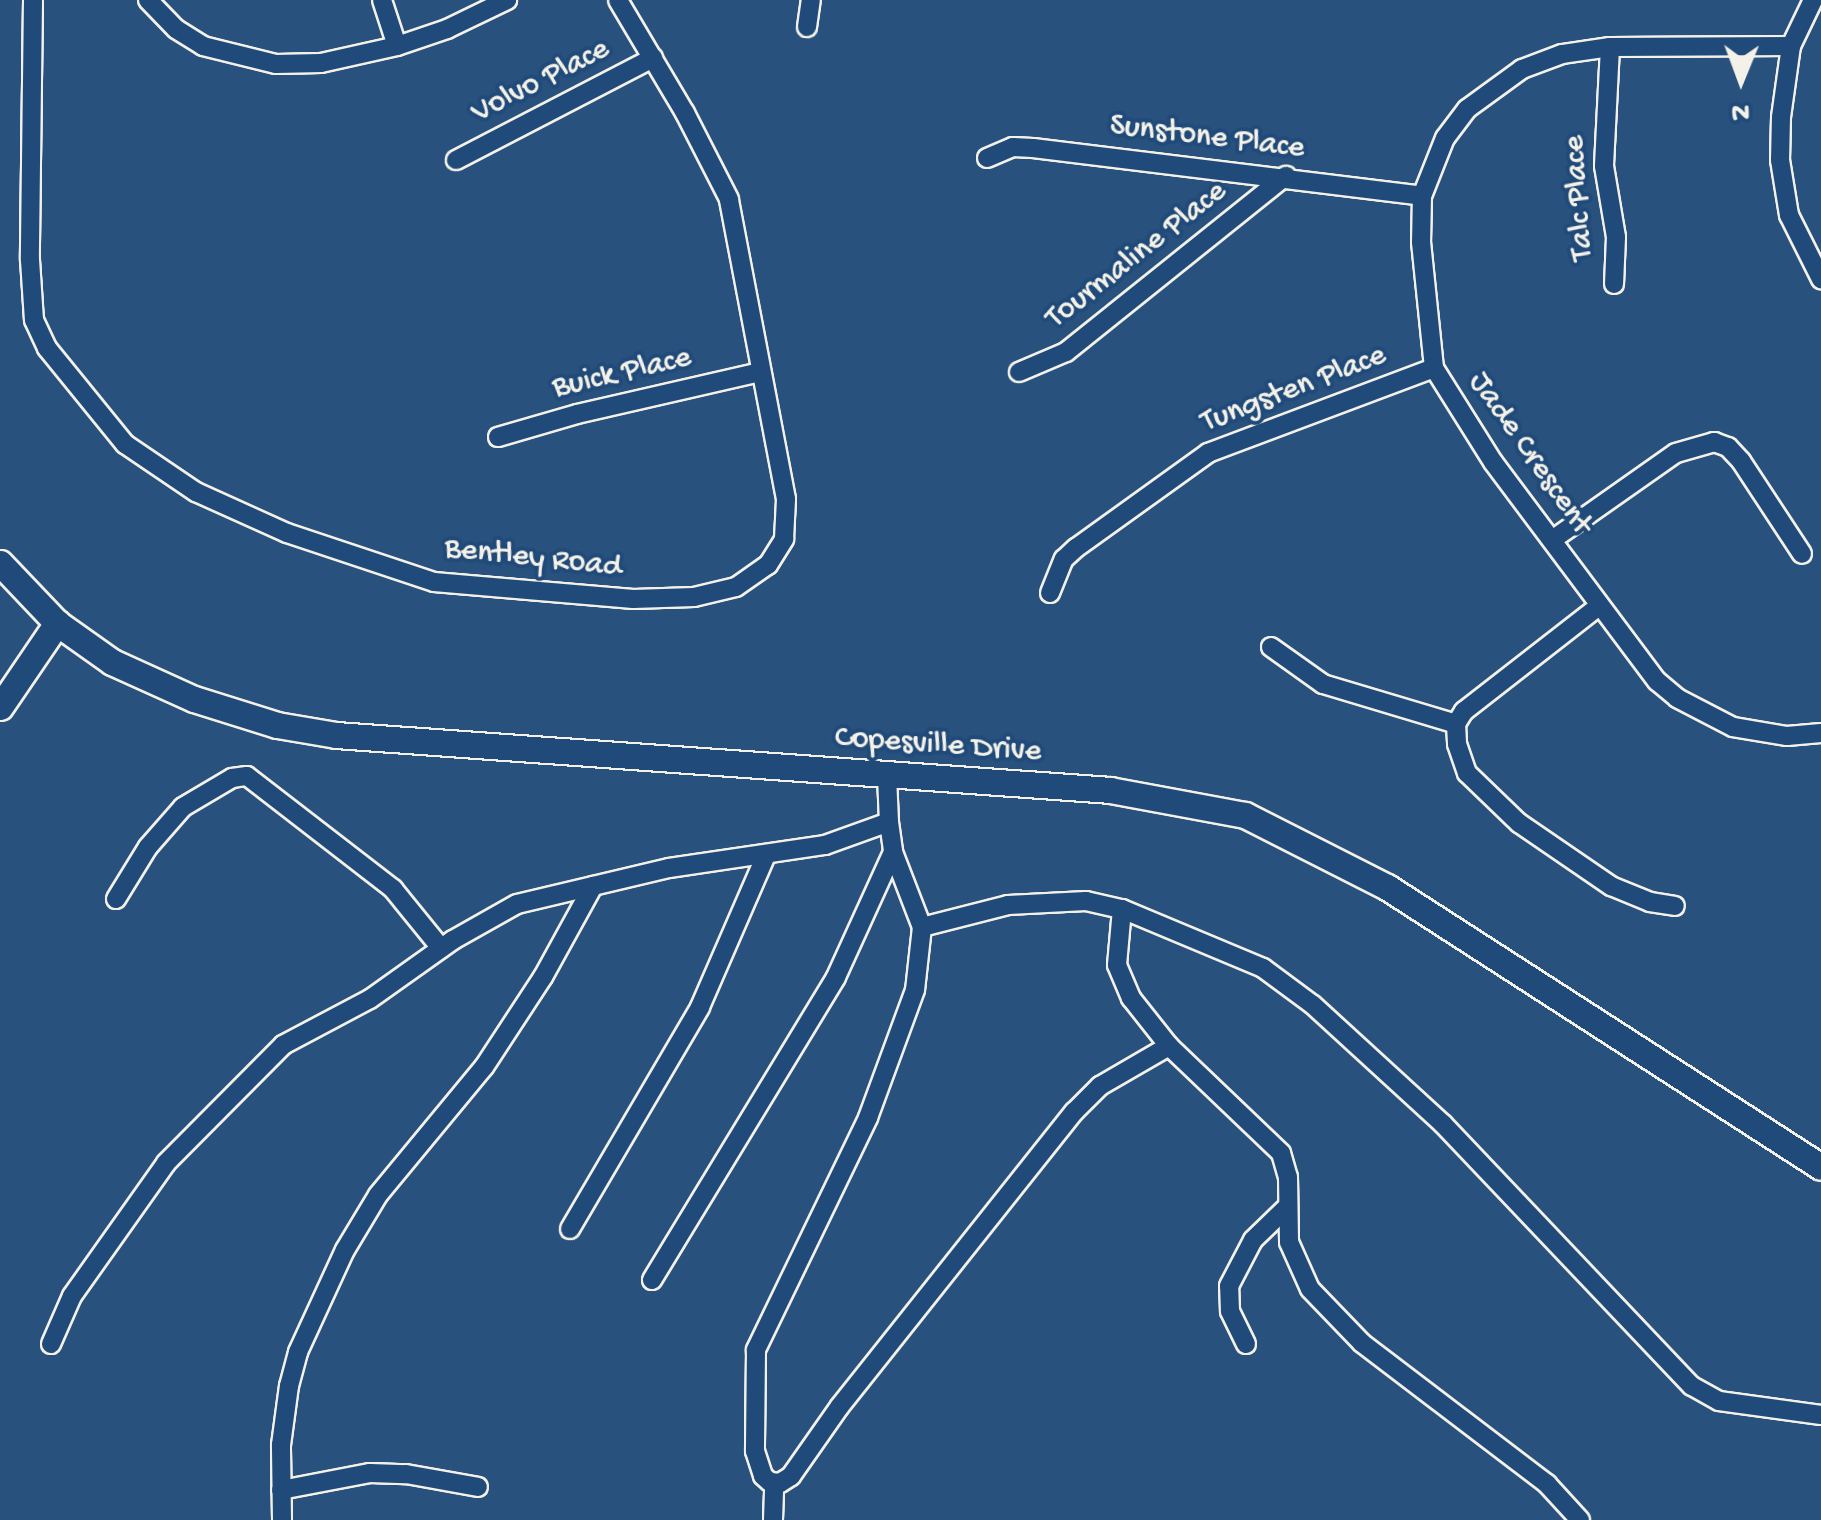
<!DOCTYPE html>
<html>
<head>
<meta charset="utf-8">
<style>
  body { margin:0 }
  #map { position:relative; width:1821px; height:1520px; overflow:hidden; background:#28517e; font-family:"Gochi Hand",sans-serif }
  div>[style] { position:absolute }
  [style*='--x'] { left:calc(var(--x)*1px); top:calc(var(--y)*1px); width:calc(var(--w)*1px); rotate:calc(var(--a)*1deg) }
  .roads { filter:drop-shadow(2px 0 #f4f1e8) drop-shadow(-2px 0 #f4f1e8) drop-shadow(0 2px #f4f1e8) drop-shadow(0 -2px #f4f1e8) }
  .street>* { height:18px; margin:-9px; padding:0 9px; transform-origin:9px; border-radius:9px; background:#1f4a7a }
  .secondary>* { height:25px; margin:-12.5px; padding:0 12.5px; transform-origin:12.5px; border-radius:12.5px; background:#1f4a7a }
  span { translate:-50% -50%; white-space:nowrap; text-align:center; line-height:1.15; -webkit-text-stroke:8px #1f4a7a; paint-order:stroke }
  .street-label { font-size:32px; color:#f4f1e8 }
  .north { position:absolute; left:1691px; top:30px; width:100px; height:100px; -webkit-text-stroke:8px #1f4a7a; paint-order:stroke; rotate:181deg; font-size:28px; font-weight:700; line-height:40px; text-align:center; color:#f4f1e8 }
  .north::after { content:''; display:block; margin:auto; width:35px; height:45px; background:#f4f1e8; clip-path:polygon(50% 0,100% 100%,50% 72%,0 100%) }
</style>
</head>
<body>
<div id="map">
  <div class="roads">
    <div class="street">
      <div style="--x:33;--y:0;--w:260;--a:90.7"></div>
      <div style="--x:30;--y:260;--w:60;--a:86.2"></div>
      <div style="--x:34;--y:320;--w:31;--a:65"></div>
      <div style="--x:47;--y:348;--w:124;--a:50.9"></div>
      <div style="--x:125;--y:444;--w:86;--a:34.1"></div>
      <div style="--x:196;--y:492;--w:100;--a:24.3"></div>
      <div style="--x:287;--y:533;--w:155;--a:18.4"></div>
      <div style="--x:434;--y:582;--w:200;--a:4.9"></div>
      <div style="--x:633;--y:599;--w:61;--a:-1.9"></div>
      <div style="--x:694;--y:597;--w:43;--a:-13.4"></div>
      <div style="--x:736;--y:587;--w:39;--a:-35"></div>
      <div style="--x:768;--y:565;--w:31;--a:-58"></div>
      <div style="--x:784;--y:539;--w:40;--a:-87.1"></div>
      <div style="--x:786;--y:499;--w:305;--a:-100.8"></div>
      <div style="--x:729;--y:199;--w:97;--a:-117.1"></div>
      <div style="--x:685;--y:113;--w:131;--a:-120.7"></div>
      <div style="--x:148;--y:0;--w:40;--a:46"></div>
      <div style="--x:176;--y:29;--w:32;--a:32"></div>
      <div style="--x:203;--y:46;--w:75;--a:13.9"></div>
      <div style="--x:276;--y:64;--w:45;--a:-1.3"></div>
      <div style="--x:321;--y:63;--w:78;--a:-12.6"></div>
      <div style="--x:397;--y:46;--w:53;--a:-18.8"></div>
      <div style="--x:447;--y:29;--w:67;--a:-25.8"></div>
      <div style="--x:382;--y:0;--w:48;--a:71.9"></div>
      <div style="--x:1813;--y:0;--w:51;--a:115.6"></div>
      <div style="--x:1791;--y:46;--w:72;--a:98"></div>
      <div style="--x:1781;--y:117;--w:43;--a:91.3"></div>
      <div style="--x:1780;--y:160;--w:56;--a:80.7"></div>
      <div style="--x:1789;--y:215;--w:72;--a:63.4"></div>
      <div style="--x:807;--y:27;--w:27;--a:-82"></div>
      <div style="--x:1791;--y:46;--w:181;--a:179.7"></div>
      <div style="--x:1610;--y:47;--w:49;--a:171.7"></div>
      <div style="--x:1562;--y:54;--w:43;--a:159.4"></div>
      <div style="--x:1522;--y:69;--w:68;--a:144"></div>
      <div style="--x:1467;--y:109;--w:36;--a:127"></div>
      <div style="--x:1445;--y:138;--w:62;--a:111.6"></div>
      <div style="--x:1422;--y:196;--w:46;--a:91.2"></div>
      <div style="--x:1421;--y:242;--w:127;--a:84.1"></div>
      <div style="--x:1434;--y:368;--w:111;--a:57.9"></div>
      <div style="--x:1493;--y:462;--w:274;--a:53.2"></div>
      <div style="--x:1657;--y:681;--w:26;--a:40"></div>
      <div style="--x:1677;--y:698;--w:63;--a:27.4"></div>
      <div style="--x:1733;--y:727;--w:55;--a:9.5"></div>
      <div style="--x:1787;--y:736;--w:34;--a:-5"></div>
      <div style="--x:1610;--y:47;--w:119;--a:92.9"></div>
      <div style="--x:1604;--y:166;--w:72;--a:80.4"></div>
      <div style="--x:1616;--y:237;--w:47;--a:92.4"></div>
      <div style="--x:987;--y:158;--w:28;--a:-23"></div>
      <div style="--x:1013;--y:147;--w:20;--a:3"></div>
      <div style="--x:1033;--y:148;--w:392;--a:7"></div>
      <div style="--x:456;--y:160;--w:222;--a:-27.4"></div>
      <div style="--x:1019;--y:372;--w:51;--a:-23.1"></div>
      <div style="--x:1066;--y:352;--w:282;--a:-38.7"></div>
      <div style="--x:498;--y:437;--w:82;--a:-16.2"></div>
      <div style="--x:577;--y:414;--w:188;--a:-12.9"></div>
      <div style="--x:1552;--y:540;--w:151;--a:-35.1"></div>
      <div style="--x:1676;--y:453;--w:40;--a:-16"></div>
      <div style="--x:1714;--y:442;--w:15;--a:20"></div>
      <div style="--x:1728;--y:447;--w:19;--a:47"></div>
      <div style="--x:1741;--y:461;--w:111;--a:56.7"></div>
      <div style="--x:1050;--y:593;--w:37;--a:-68"></div>
      <div style="--x:1064;--y:559;--w:16;--a:-43"></div>
      <div style="--x:1076;--y:548;--w:163;--a:-35.7"></div>
      <div style="--x:1208;--y:453;--w:241;--a:-20.6"></div>
      <div style="--x:1599;--y:606;--w:171;--a:142.1"></div>
      <div style="--x:1464;--y:711;--w:15;--a:122"></div>
      <div style="--x:1456;--y:724;--w:20;--a:87"></div>
      <div style="--x:1457;--y:744;--w:31;--a:71"></div>
      <div style="--x:1467;--y:773;--w:72;--a:43.9"></div>
      <div style="--x:1519;--y:823;--w:112;--a:34.4"></div>
      <div style="--x:1611;--y:886;--w:42;--a:22.3"></div>
      <div style="--x:1650;--y:902;--w:25;--a:9"></div>
      <div style="--x:1271;--y:647;--w:64;--a:35.4"></div>
      <div style="--x:1323;--y:684;--w:139;--a:16.7"></div>
      <div style="--x:889;--y:822;--w:30;--a:82"></div>
      <div style="--x:893;--y:852;--w:80;--a:68.9"></div>
      <div style="--x:922;--y:927;--w:89;--a:-14.3"></div>
      <div style="--x:1008;--y:905;--w:78;--a:-2.9"></div>
      <div style="--x:1086;--y:901;--w:37;--a:13"></div>
      <div style="--x:1122;--y:909;--w:153;--a:22.7"></div>
      <div style="--x:1263;--y:968;--w:62;--a:36.5"></div>
      <div style="--x:1313;--y:1005;--w:176;--a:42.5"></div>
      <div style="--x:1443;--y:1124;--w:361;--a:46.5"></div>
      <div style="--x:1692;--y:1386;--w:31;--a:29"></div>
      <div style="--x:1719;--y:1401;--w:103;--a:7.8"></div>
      <div style="--x:116;--y:899;--w:61;--a:-58.4"></div>
      <div style="--x:148;--y:847;--w:53;--a:-48.8"></div>
      <div style="--x:183;--y:807;--w:57;--a:-30.6"></div>
      <div style="--x:232;--y:778;--w:15;--a:-8"></div>
      <div style="--x:247;--y:776;--w:185;--a:37.7"></div>
      <div style="--x:393;--y:889;--w:76;--a:50.9"></div>
      <div style="--x:1122;--y:909;--w:56;--a:95.1"></div>
      <div style="--x:1117;--y:965;--w:36;--a:67"></div>
      <div style="--x:1131;--y:998;--w:61;--a:51.6"></div>
      <div style="--x:1169;--y:1046;--w:155;--a:43.7"></div>
      <div style="--x:1281;--y:1153;--w:25;--a:74"></div>
      <div style="--x:1288;--y:1177;--w:65;--a:89.1"></div>
      <div style="--x:1289;--y:1242;--w:51;--a:65.9"></div>
      <div style="--x:1310;--y:1289;--w:75;--a:46.1"></div>
      <div style="--x:1362;--y:1343;--w:233;--a:37.3"></div>
      <div style="--x:1547;--y:1484;--w:49;--a:47.5"></div>
      <div style="--x:922;--y:927;--w:63;--a:96.3"></div>
      <div style="--x:915;--y:990;--w:136;--a:110.2"></div>
      <div style="--x:868;--y:1118;--w:258;--a:115.8"></div>
      <div style="--x:756;--y:1350;--w:101;--a:90.6"></div>
      <div style="--x:755;--y:1451;--w:26;--a:72"></div>
      <div style="--x:763;--y:1476;--w:9;--a:41"></div>
      <div style="--x:770;--y:1482;--w:10;--a:6"></div>
      <div style="--x:780;--y:1483;--w:13;--a:-32"></div>
      <div style="--x:791;--y:1476;--w:85;--a:-55"></div>
      <div style="--x:840;--y:1406;--w:376;--a:-51.5"></div>
      <div style="--x:1074;--y:1112;--w:37;--a:-45"></div>
      <div style="--x:1100;--y:1086;--w:80;--a:-30.1"></div>
      <div style="--x:570;--y:1229;--w:257;--a:-59.6"></div>
      <div style="--x:700;--y:1007;--w:166;--a:-66.5"></div>
      <div style="--x:652;--y:1280;--w:354;--a:-58.7"></div>
      <div style="--x:836;--y:977;--w:137;--a:-65.5"></div>
      <div style="--x:51;--y:1344;--w:52;--a:-66.4"></div>
      <div style="--x:72;--y:1296;--w:163;--a:-54.7"></div>
      <div style="--x:166;--y:1163;--w:166;--a:-45.2"></div>
      <div style="--x:283;--y:1045;--w:98;--a:-27.9"></div>
      <div style="--x:370;--y:999;--w:102;--a:-35.4"></div>
      <div style="--x:453;--y:940;--w:73;--a:-29.4"></div>
      <div style="--x:517;--y:904;--w:156;--a:-13.3"></div>
      <div style="--x:669;--y:868;--w:158;--a:-8.4"></div>
      <div style="--x:825;--y:845;--w:68;--a:-19.8"></div>
      <div style="--x:889;--y:822;--w:46;--a:-92.5"></div>
      <div style="--x:1246;--y:1344;--w:37;--a:-116"></div>
      <div style="--x:1230;--y:1311;--w:25;--a:-92"></div>
      <div style="--x:1229;--y:1286;--w:52;--a:-62.4"></div>
      <div style="--x:1253;--y:1240;--w:46;--a:-44.1"></div>
      <div style="--x:281;--y:1490;--w:91;--a:-10.8"></div>
      <div style="--x:370;--y:1473;--w:36;--a:2"></div>
      <div style="--x:406;--y:1474;--w:73;--a:10.2"></div>
      <div style="--x:282;--y:1520;--w:75;--a:-90.8"></div>
      <div style="--x:281;--y:1445;--w:60;--a:-82.3"></div>
      <div style="--x:289;--y:1386;--w:35;--a:-75"></div>
      <div style="--x:298;--y:1352;--w:112;--a:-65.3"></div>
      <div style="--x:345;--y:1250;--w:64;--a:-59"></div>
      <div style="--x:378;--y:1195;--w:166;--a:-50.4"></div>
      <div style="--x:484;--y:1067;--w:108;--a:-56.8"></div>
      <div style="--x:543;--y:977;--w:104;--a:-61.2"></div>
      <div style="--x:773;--y:1520;--w:37;--a:-88"></div>
    </div>
    <div class="secondary">
      <div style="--x:0;--y:563;--w:83;--a:46.5"></div>
      <div style="--x:57;--y:623;--w:67;--a:35.3"></div>
      <div style="--x:112;--y:662;--w:90;--a:24.3"></div>
      <div style="--x:194;--y:699;--w:87;--a:17.4"></div>
      <div style="--x:277;--y:725;--w:60;--a:9.6"></div>
      <div style="--x:336;--y:735;--w:776;--a:4.06"></div>
      <div style="--x:1110;--y:790;--w:137;--a:10.5"></div>
      <div style="--x:1245;--y:815;--w:159;--a:26.9"></div>
      <div style="--x:1387;--y:887;--w:516;--a:32.83"></div>
      <div style="--x:0;--y:707;--w:102;--a:-55.8"></div>
    </div>
  </div>
  <div class="street-label">
    <span style="left:541px;top:82px;rotate:-27deg">Volvo Place</span>
    <span style="left:1207px;top:138px;rotate:7deg">Sunstone Place</span>
    <span style="left:1580px;top:198px;rotate:-94deg">Talc Place</span>
    <span style="left:1137px;top:256px;rotate:-38deg">Tourmaline Place</span>
    <span style="left:622px;top:374px;rotate:-13deg">Buick Place</span>
    <span style="left:1294px;top:390px;rotate:-21deg">Tungsten Place</span>
    <span style="left:1529px;top:454px;rotate:55deg">Jade Crescent</span>
    <span style="left:533px;top:559px;rotate:6deg">Bentley Road</span>
    <span style="left:938px;top:746px;rotate:4deg">Copesville Drive</span>
  </div>
  <div class="north">N</div>
</div>
</body>
</html>
